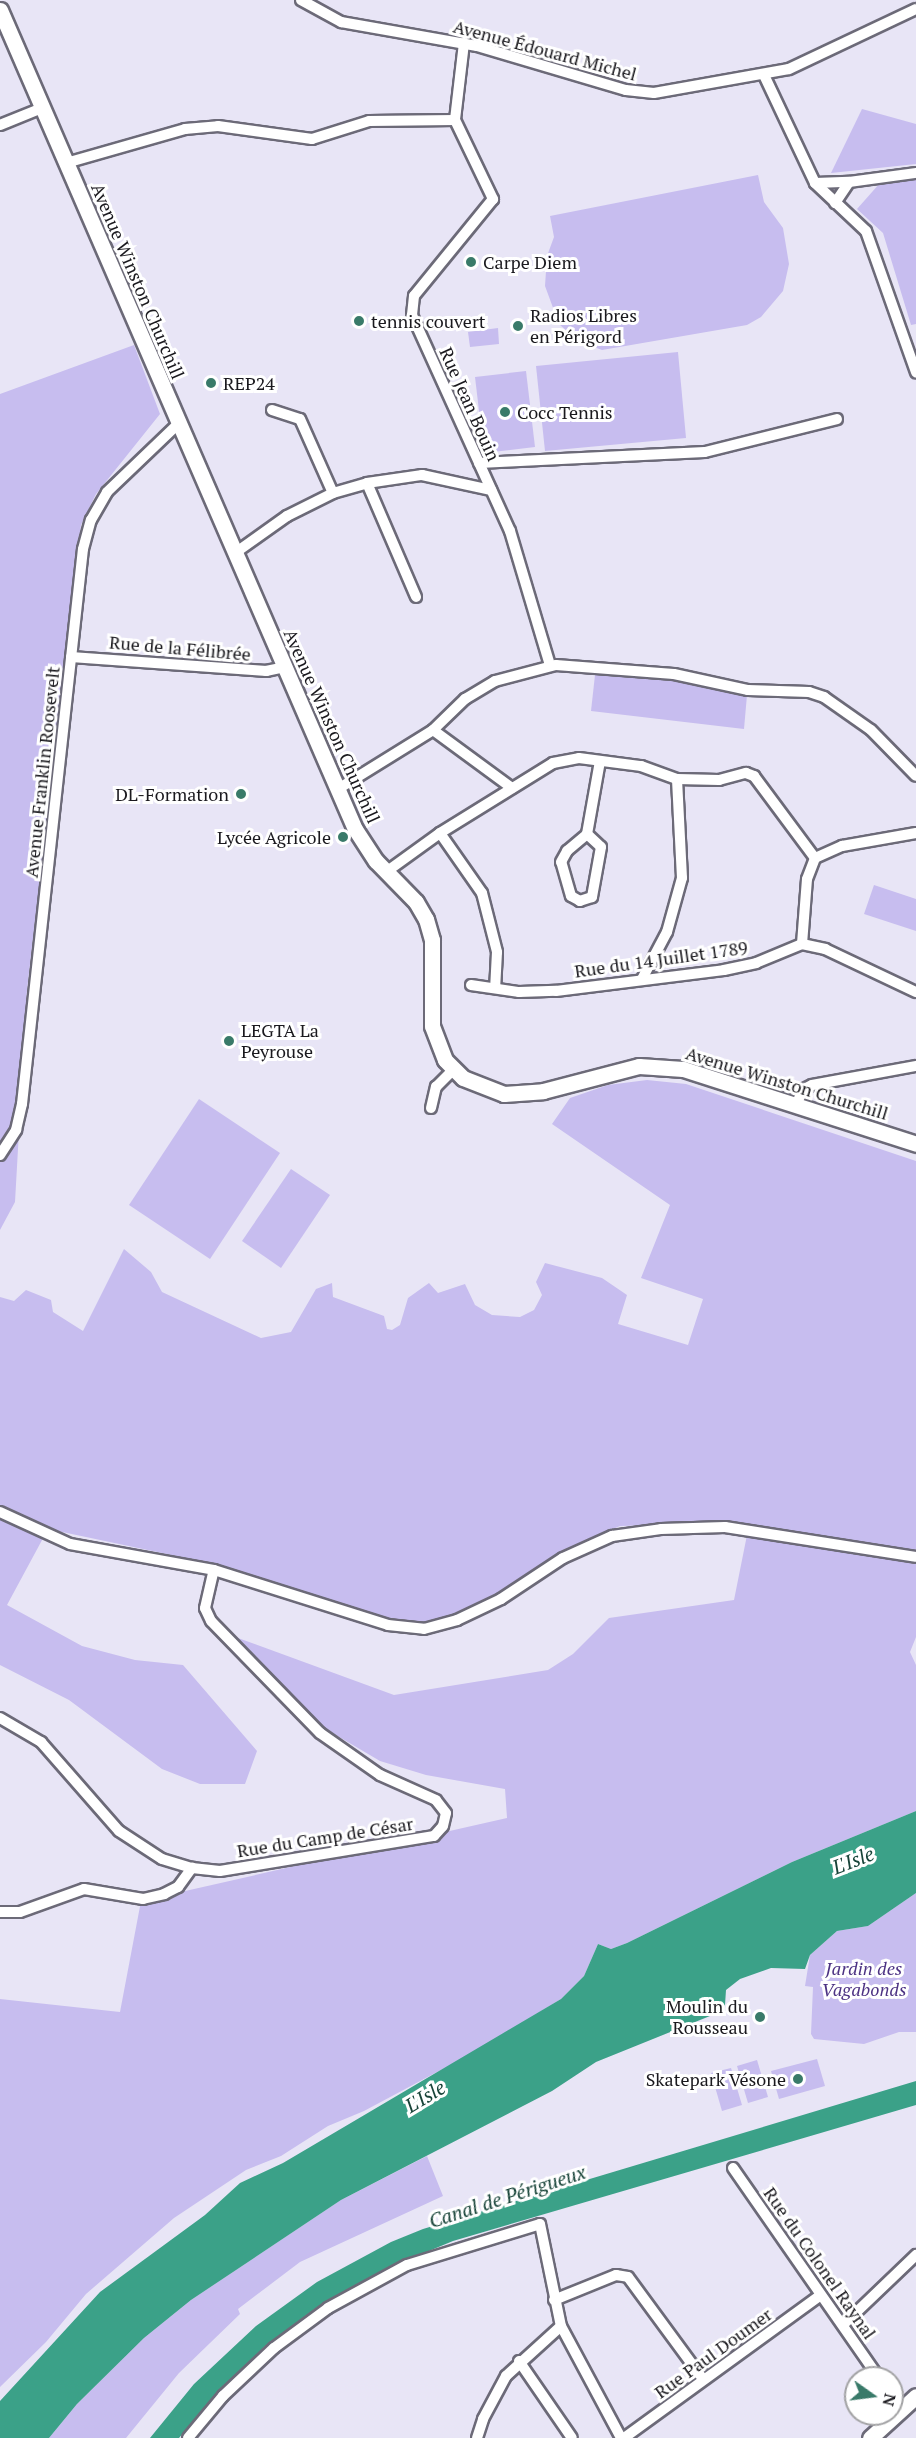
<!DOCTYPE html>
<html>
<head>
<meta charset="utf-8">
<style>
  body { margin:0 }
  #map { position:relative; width:916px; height:2438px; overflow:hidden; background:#e8e5f6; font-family:"PT Serif",serif }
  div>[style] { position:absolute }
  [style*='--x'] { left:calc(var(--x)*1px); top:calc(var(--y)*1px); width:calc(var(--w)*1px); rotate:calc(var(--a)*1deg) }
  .green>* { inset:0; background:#c7bdef }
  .water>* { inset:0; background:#3ba188 }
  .roads { filter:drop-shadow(2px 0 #6c6a78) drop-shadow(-2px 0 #6c6a78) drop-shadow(0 2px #6c6a78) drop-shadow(0 -2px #6c6a78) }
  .minor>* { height:10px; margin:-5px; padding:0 5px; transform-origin:5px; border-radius:5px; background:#fff }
  .secondary>* { height:15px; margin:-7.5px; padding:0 7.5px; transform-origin:7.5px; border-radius:7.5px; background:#fff }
  .dots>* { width:16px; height:16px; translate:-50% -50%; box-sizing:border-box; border:3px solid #fff; border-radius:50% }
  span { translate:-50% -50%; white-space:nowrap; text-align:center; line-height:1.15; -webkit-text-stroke:6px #fff; paint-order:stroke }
  .street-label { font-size:18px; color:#1a191e }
  .poi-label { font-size:18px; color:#1a191e }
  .left { translate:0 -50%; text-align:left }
  .right { translate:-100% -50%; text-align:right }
  .park-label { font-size:18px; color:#4c3283; font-style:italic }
  .water-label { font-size:20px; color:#184439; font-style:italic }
  .north { position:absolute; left:844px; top:2366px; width:60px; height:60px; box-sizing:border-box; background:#fff; border:2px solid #a3a3a5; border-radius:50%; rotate:104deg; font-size:16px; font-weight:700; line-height:24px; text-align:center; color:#1a191e }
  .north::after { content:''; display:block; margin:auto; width:21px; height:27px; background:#397a69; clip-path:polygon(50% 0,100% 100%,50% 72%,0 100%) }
</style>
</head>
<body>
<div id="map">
  <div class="green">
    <div style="clip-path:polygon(862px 109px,916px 124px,916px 164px,831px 173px)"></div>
    <div style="clip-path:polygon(758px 175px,764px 202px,783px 228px,789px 264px,783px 291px,761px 317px,747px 325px,602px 350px,578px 341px,559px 324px,545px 286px,547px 256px,554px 237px,550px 216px)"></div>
    <div style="clip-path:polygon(916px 178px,916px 324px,911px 325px,883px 233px,857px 209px,880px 183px)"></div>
    <div style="clip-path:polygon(498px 328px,499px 344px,470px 347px,468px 332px)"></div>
    <div style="clip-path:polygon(134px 345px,160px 414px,96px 494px,81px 525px,27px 990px,15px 1202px,0 1230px,0 394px)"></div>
    <div style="clip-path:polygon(678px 352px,686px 438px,545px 451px,536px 366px)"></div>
    <div style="clip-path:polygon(526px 371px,535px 447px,484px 453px,475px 377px)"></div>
    <div style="clip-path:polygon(595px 675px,688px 682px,747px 695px,744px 729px,591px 711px)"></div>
    <div style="clip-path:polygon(874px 885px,916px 899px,916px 931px,864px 914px)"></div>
    <div style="clip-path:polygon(647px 1080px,686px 1084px,916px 1161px,916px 1553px,730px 1523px,620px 1526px,558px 1553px,495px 1595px,456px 1614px,423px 1622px,387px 1620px,219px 1565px,48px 1529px,7px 1605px,82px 1646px,135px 1660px,183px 1665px,257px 1751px,245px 1784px,200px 1784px,162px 1769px,69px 1700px,0 1665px,0 1297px,14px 1301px,26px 1290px,51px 1300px,53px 1312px,83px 1331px,124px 1249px,151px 1272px,162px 1292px,261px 1338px,291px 1332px,316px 1289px,332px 1283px,333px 1297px,384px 1316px,387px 1329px,392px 1330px,400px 1325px,408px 1298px,429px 1283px,438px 1293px,465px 1284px,475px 1305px,492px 1315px,520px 1317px,534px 1310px,542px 1295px,536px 1282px,545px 1263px,602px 1278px,627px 1295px,618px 1324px,688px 1345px,703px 1299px,641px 1278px,670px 1205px,552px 1124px,570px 1098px,608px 1085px)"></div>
    <div style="clip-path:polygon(199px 1099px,280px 1153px,210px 1259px,129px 1205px)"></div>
    <div style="clip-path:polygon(291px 1169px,330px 1195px,281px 1268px,242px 1241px)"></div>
    <div style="clip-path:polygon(747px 1535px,916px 1564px,916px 1637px,910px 1652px,916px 1665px,916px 1811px,792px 1862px,627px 1943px,611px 1949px,598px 1944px,584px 1976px,561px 1999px,467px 2056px,364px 2111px,328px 2126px,281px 2156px,246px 2170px,174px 2218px,86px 2294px,46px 2342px,0 2387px,0 1999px,120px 2012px,141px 1901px,507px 1818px,505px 1789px,426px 1775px,380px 1761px,324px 1728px,238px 1638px,394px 1695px,548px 1670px,573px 1654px,609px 1618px,734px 1600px)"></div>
    <div style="clip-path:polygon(916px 1893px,916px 2032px,899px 2032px,864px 2044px,814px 2039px,811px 2034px,813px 1987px,805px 1986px,810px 1955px,837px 1931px,868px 1926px)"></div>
    <div style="clip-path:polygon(817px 2059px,825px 2086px,779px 2099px,771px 2071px)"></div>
    <div style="clip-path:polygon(757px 2060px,768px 2097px,748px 2103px,737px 2066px)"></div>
    <div style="clip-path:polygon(731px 2068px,742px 2105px,722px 2111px,711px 2073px)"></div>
    <div style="clip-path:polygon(427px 2156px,443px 2196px,300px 2262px,238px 2309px,240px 2314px,179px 2373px,126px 2438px,49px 2438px,77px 2404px,144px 2338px,191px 2300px,341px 2200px)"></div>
  </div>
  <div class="water">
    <div style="clip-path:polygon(916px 1811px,916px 1893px,868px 1926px,837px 1931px,810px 1955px,805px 1969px,771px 1968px,740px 1979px,726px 1990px,725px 2005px,710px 2016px,596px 2062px,552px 2091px,341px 2200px,191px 2300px,144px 2338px,77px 2404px,49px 2438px,0 2438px,0 2401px,100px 2292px,205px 2215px,240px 2183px,283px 2163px,561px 1999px,584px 1976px,598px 1944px,611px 1949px,627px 1943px,792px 1862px)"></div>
    <div style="clip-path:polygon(916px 2081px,916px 2105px,453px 2241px,383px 2270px,316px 2308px,264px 2347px,216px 2394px,179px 2438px,150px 2438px,194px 2384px,256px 2326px,317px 2282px,391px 2242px,423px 2229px)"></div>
  </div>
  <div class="roads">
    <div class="minor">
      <div style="--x:301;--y:0;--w:46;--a:28.8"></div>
      <div style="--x:341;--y:22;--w:138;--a:10"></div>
      <div style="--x:477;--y:46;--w:155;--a:16.5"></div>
      <div style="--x:626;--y:90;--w:28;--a:6"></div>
      <div style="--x:654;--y:93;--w:137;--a:-10.1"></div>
      <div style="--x:789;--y:69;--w:140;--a:-25.3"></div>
      <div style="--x:464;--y:43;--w:78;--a:96.7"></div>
      <div style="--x:455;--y:120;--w:88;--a:64.3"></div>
      <div style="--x:493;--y:199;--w:125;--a:129.2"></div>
      <div style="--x:414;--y:296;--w:19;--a:96"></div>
      <div style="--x:412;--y:315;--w:237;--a:65.6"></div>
      <div style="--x:510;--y:531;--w:140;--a:73.4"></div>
      <div style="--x:764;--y:75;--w:119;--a:64.7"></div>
      <div style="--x:815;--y:183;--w:70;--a:43.3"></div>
      <div style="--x:866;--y:231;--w:150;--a:70.5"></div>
      <div style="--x:0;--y:125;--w:45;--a:-22"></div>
      <div style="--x:66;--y:163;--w:124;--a:-15.9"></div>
      <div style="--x:185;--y:129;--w:33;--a:-5"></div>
      <div style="--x:218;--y:126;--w:95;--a:7.9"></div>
      <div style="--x:312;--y:139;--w:60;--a:-17.5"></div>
      <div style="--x:369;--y:121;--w:86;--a:-0.7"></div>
      <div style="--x:815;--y:183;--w:34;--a:-2"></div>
      <div style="--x:849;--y:182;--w:68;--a:-7.7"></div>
      <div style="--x:835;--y:203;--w:25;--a:-56"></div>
      <div style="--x:272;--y:410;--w:29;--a:18"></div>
      <div style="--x:300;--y:419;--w:81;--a:66"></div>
      <div style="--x:479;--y:463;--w:226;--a:-2.8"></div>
      <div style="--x:705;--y:452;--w:136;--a:-14"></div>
      <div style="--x:367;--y:483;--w:124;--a:66.7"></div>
      <div style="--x:235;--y:553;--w:64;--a:-35.4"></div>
      <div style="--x:287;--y:516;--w:51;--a:-26.6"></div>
      <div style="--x:333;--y:493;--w:35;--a:-16"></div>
      <div style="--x:367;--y:483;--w:56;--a:-8.3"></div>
      <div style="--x:422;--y:475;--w:71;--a:12.3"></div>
      <div style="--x:71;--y:657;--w:196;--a:4.1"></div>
      <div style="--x:266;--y:671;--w:19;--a:-12"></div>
      <div style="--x:433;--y:730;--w:98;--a:36.3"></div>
      <div style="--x:338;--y:789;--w:112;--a:-31.8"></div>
      <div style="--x:433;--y:730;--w:45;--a:-44.1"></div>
      <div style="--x:465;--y:699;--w:35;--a:-31"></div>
      <div style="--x:495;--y:681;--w:63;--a:-14.7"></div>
      <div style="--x:556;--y:665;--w:118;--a:4.4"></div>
      <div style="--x:674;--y:674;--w:76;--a:12.2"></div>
      <div style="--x:748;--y:690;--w:61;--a:1.9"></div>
      <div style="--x:809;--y:692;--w:16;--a:18"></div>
      <div style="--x:824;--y:697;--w:57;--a:35.1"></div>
      <div style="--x:871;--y:730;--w:64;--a:45.6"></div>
      <div style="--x:440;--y:833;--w:73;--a:55"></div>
      <div style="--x:482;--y:893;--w:61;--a:75.7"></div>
      <div style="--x:497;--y:952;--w:36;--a:93"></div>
      <div style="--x:587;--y:834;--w:19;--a:43"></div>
      <div style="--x:601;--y:847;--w:51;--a:100.2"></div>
      <div style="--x:592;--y:897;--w:13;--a:162"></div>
      <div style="--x:580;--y:901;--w:10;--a:-151"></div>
      <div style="--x:571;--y:896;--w:35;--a:-106"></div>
      <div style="--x:561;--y:862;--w:13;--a:-61"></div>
      <div style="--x:567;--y:851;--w:26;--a:-40"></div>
      <div style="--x:587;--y:834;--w:74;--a:-79.9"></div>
      <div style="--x:386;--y:872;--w:67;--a:-35.8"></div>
      <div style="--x:440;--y:833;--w:133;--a:-31.8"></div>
      <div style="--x:553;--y:763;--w:26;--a:-11"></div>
      <div style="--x:579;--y:758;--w:63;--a:7.4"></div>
      <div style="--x:641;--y:766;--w:38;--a:20"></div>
      <div style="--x:677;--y:779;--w:42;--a:1.4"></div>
      <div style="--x:719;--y:780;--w:28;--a:-15"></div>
      <div style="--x:746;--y:773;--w:9;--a:21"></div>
      <div style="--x:754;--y:776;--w:102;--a:53.4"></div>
      <div style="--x:802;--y:944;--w:65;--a:-85.6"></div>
      <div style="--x:807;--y:879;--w:22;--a:-69"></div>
      <div style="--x:815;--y:858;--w:30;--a:-24"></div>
      <div style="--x:842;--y:846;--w:75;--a:-10"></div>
      <div style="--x:642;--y:979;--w:53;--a:-62"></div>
      <div style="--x:667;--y:932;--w:56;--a:-74.5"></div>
      <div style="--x:682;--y:878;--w:99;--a:-92.9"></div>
      <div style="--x:471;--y:985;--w:49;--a:8.3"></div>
      <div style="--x:519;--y:992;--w:37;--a:-2"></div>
      <div style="--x:556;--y:991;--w:169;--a:-7.1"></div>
      <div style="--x:724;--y:970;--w:33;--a:-12"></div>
      <div style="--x:756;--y:963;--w:50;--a:-22.4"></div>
      <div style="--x:802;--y:944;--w:24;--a:12"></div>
      <div style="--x:825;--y:949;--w:101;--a:25.3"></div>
      <div style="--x:796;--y:1104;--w:17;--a:-62"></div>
      <div style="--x:804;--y:1089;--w:9;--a:-27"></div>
      <div style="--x:812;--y:1085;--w:106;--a:-10.4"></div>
      <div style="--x:431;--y:1108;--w:22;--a:-77"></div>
      <div style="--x:436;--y:1087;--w:24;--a:-45"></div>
      <div style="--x:0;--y:1155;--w:30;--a:-57"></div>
      <div style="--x:16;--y:1130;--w:27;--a:-77"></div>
      <div style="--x:22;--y:1104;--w:558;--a:-83.73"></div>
      <div style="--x:83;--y:549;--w:30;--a:-75"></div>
      <div style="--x:91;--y:520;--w:32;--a:-60"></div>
      <div style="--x:107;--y:492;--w:100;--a:-43.8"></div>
      <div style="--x:0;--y:1512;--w:77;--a:24.6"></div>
      <div style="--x:70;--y:1544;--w:146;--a:10.2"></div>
      <div style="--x:214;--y:1570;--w:182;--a:17.5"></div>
      <div style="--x:388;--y:1625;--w:36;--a:6"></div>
      <div style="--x:424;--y:1629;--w:34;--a:-15"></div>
      <div style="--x:457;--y:1620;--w:49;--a:-25.5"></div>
      <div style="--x:501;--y:1599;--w:74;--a:-33.5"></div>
      <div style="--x:563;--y:1558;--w:54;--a:-24.2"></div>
      <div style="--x:612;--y:1536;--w:49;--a:-8.1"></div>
      <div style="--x:661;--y:1529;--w:64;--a:-1.8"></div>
      <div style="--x:725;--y:1527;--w:193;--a:8.9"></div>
      <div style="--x:0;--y:1718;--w:48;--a:30.3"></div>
      <div style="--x:41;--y:1742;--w:118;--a:48.8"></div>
      <div style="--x:119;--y:1831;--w:51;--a:33.1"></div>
      <div style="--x:162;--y:1859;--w:31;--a:17"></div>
      <div style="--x:192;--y:1868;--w:28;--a:6"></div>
      <div style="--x:220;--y:1871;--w:217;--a:-9.3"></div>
      <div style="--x:434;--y:1836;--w:13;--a:-48"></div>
      <div style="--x:443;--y:1826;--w:13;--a:-77"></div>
      <div style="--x:446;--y:1813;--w:16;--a:-128"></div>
      <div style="--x:436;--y:1800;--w:61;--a:-155.9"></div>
      <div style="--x:380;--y:1775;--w:73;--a:-145"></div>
      <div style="--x:320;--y:1733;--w:156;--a:-134.2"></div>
      <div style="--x:211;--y:1621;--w:14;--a:-115"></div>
      <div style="--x:205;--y:1608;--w:39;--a:-77"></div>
      <div style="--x:0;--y:1912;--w:20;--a:0"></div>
      <div style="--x:20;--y:1912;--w:68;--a:-19.8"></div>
      <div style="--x:84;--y:1889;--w:60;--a:9.6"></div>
      <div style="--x:143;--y:1899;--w:22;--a:-13"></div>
      <div style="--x:164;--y:1894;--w:16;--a:-27"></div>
      <div style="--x:178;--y:1887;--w:24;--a:-54"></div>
      <div style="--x:733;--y:2168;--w:256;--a:55.2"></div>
      <div style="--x:554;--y:2300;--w:67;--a:-22"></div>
      <div style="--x:616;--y:2275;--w:12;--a:9"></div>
      <div style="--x:628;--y:2277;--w:127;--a:53.7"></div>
      <div style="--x:844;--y:2324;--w:100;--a:-43.8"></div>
      <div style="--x:519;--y:2361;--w:93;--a:55.5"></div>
      <div style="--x:188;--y:2438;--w:55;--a:-50.2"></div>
      <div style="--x:223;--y:2396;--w:70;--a:-43.3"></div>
      <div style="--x:274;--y:2348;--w:67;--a:-36.5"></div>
      <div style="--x:328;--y:2308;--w:90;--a:-28.6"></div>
      <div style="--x:407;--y:2265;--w:139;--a:-17.1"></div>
      <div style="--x:540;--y:2224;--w:104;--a:78.4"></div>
      <div style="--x:561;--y:2326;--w:127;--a:61.8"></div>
      <div style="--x:477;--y:2438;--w:20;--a:-72"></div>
      <div style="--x:483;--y:2419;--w:49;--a:-61.9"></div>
      <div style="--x:506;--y:2376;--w:74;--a:-42.3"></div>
      <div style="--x:624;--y:2438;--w:243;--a:-36"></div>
    </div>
    <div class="secondary">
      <div style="--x:0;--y:10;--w:893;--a:66.57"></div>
      <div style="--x:355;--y:829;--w:38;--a:57"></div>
      <div style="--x:376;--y:861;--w:57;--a:45.7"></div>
      <div style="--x:416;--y:902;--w:20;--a:60"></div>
      <div style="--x:426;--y:919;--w:22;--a:74"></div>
      <div style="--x:432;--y:940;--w:86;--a:90"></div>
      <div style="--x:432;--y:1026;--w:36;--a:69"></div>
      <div style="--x:445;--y:1060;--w:25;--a:45"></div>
      <div style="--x:463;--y:1078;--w:44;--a:21.3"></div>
      <div style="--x:504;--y:1094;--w:39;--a:-4"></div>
      <div style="--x:543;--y:1091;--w:99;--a:-14.6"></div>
      <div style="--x:639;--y:1066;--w:44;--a:3.9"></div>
      <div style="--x:683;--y:1069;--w:245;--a:17.8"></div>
      <div style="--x:870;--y:2438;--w:62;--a:-42.4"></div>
    </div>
  </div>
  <div class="dots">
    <div style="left:471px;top:262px;background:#397a69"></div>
    <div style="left:359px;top:321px;background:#397a69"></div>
    <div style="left:518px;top:326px;background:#397a69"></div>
    <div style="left:211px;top:383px;background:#397a69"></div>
    <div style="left:505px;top:412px;background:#397a69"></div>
    <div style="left:241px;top:794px;background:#397a69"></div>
    <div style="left:343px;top:837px;background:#397a69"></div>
    <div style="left:229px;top:1041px;background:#397a69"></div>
    <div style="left:760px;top:2017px;background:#397a69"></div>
    <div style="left:798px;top:2079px;background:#397a69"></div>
  </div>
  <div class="street-label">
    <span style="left:545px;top:50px;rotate:15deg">Avenue Édouard Michel</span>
    <span style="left:138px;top:281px;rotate:67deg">Avenue Winston Churchill</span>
    <span style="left:470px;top:404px;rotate:66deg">Rue Jean Bouin</span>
    <span style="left:180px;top:648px;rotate:5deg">Rue de la Félibrée</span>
    <span style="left:332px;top:726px;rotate:66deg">Avenue Winston Churchill</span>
    <span style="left:42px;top:772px;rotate:-84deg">Avenue Franklin Roosevelt</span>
    <span style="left:661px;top:959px;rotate:-8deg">Rue du 14 Juillet 1789</span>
    <span style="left:787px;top:1083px;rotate:17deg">Avenue Winston Churchill</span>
    <span style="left:325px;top:1837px;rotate:-9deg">Rue du Camp de César</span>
    <span style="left:820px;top:2263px;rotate:55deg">Rue du Colonel Raynal</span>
    <span style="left:713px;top:2353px;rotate:-36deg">Rue Paul Doumer</span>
  </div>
  <div class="poi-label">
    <span class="left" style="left:483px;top:262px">Carpe Diem</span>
    <span class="left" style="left:530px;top:326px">Radios Libres<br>en Périgord</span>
    <span class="left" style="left:371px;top:321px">tennis couvert</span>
    <span class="left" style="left:223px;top:383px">REP24</span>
    <span class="left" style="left:517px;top:412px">Cocc Tennis</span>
    <span class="right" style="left:229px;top:794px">DL-Formation</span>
    <span class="right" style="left:331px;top:837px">Lycée Agricole</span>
    <span class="left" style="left:241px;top:1041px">LEGTA La<br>Peyrouse</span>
    <span class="right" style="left:748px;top:2017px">Moulin du<br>Rousseau</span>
    <span class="right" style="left:786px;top:2079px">Skatepark Vésone</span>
  </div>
  <div class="park-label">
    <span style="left:864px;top:1979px">Jardin des<br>Vagabonds</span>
  </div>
  <div class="water-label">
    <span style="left:853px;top:1860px;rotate:-21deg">L'Isle</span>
    <span style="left:425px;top:2096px;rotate:-31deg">L'Isle</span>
    <span style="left:507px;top:2196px;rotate:-18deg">Canal de Périgueux</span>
  </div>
  <div class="north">N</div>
</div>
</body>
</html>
